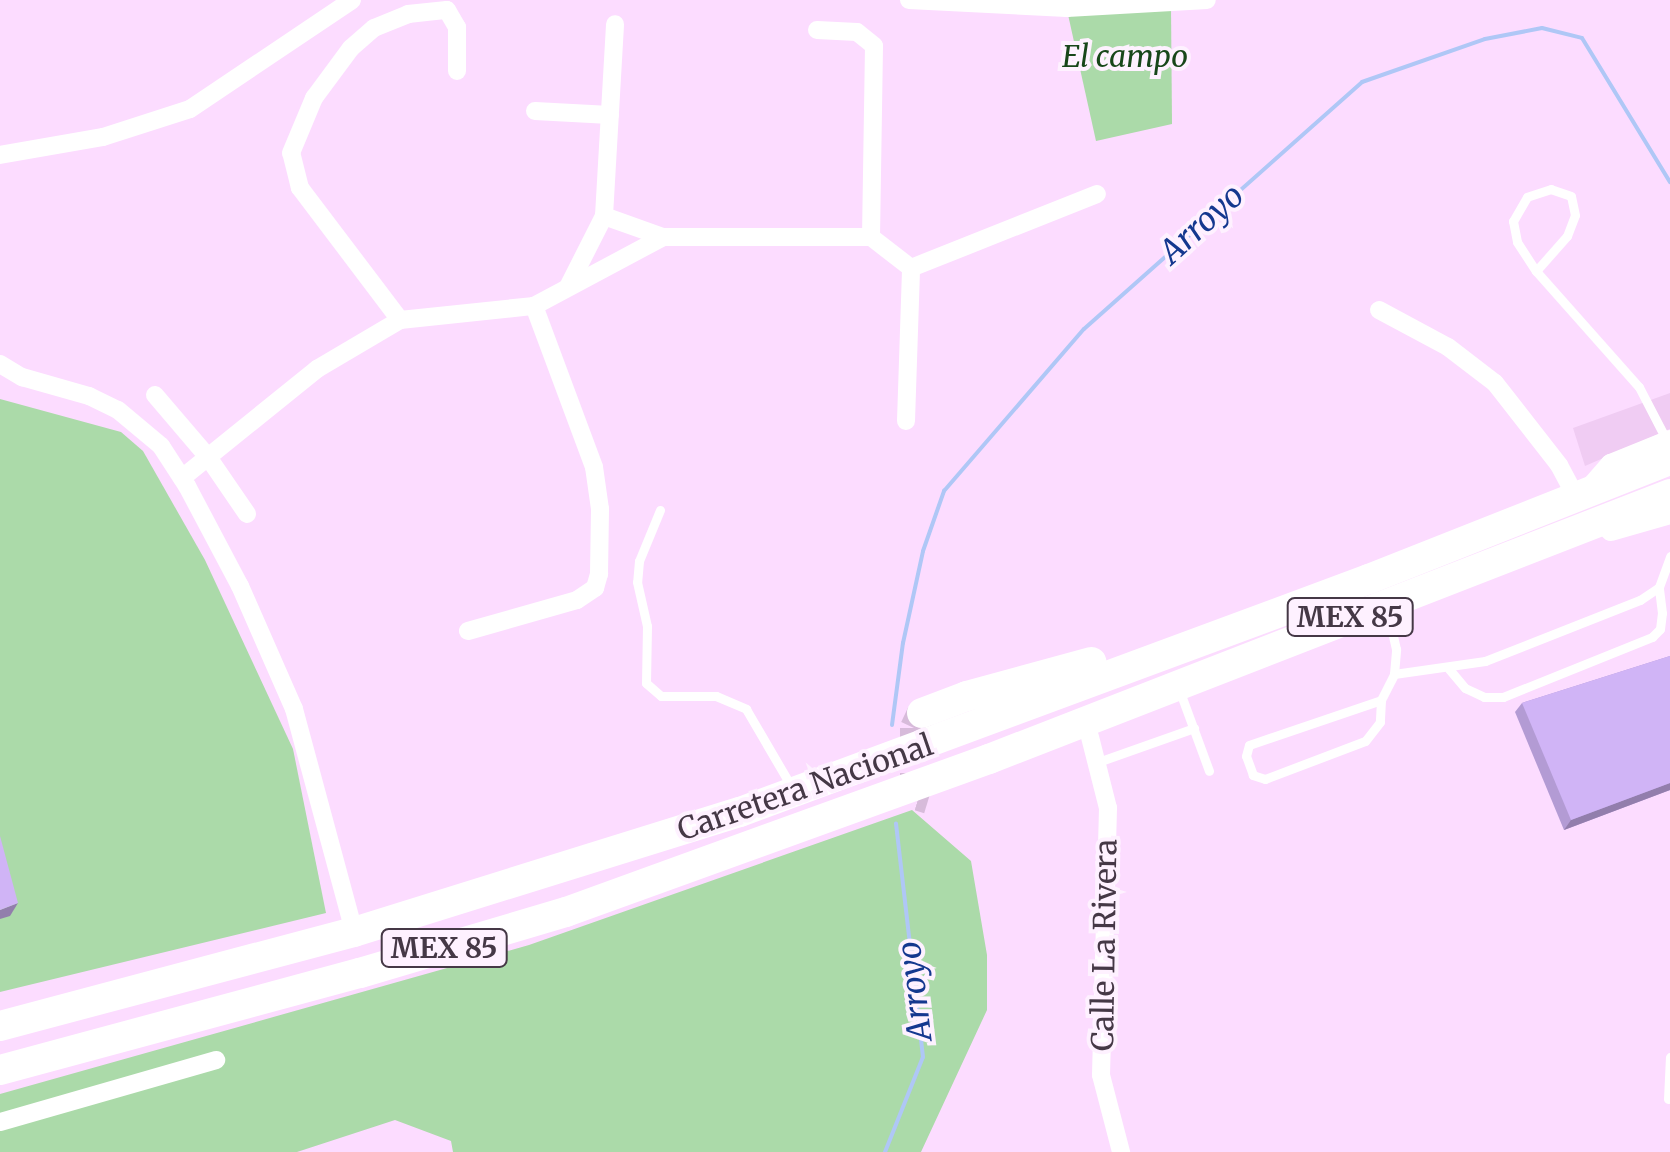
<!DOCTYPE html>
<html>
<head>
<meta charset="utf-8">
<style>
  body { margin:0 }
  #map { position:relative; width:1670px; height:1152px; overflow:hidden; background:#fcdcff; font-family:Merriweather,serif }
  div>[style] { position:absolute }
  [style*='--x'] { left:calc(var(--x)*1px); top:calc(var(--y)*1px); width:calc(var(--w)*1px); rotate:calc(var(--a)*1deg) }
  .built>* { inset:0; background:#f0ccf3 }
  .green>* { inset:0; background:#abdaa9 }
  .stream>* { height:4px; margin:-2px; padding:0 2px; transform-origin:2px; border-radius:2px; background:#afc7f6 }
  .highway-tunnel>* { height:30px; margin-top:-15px; transform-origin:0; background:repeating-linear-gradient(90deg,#d7bbda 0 30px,transparent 0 45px) }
  .lane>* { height:9px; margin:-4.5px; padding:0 4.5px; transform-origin:4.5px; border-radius:4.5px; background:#fff }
  .street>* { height:18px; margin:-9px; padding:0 9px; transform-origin:9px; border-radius:9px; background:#fff }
  .secondary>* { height:22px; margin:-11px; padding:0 11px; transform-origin:11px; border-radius:11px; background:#fff }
  .highway>* { height:30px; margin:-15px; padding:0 15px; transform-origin:15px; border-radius:15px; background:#fff }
  .wall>* { inset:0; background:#b39bd4 }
  .shaded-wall>* { inset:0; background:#927eac }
  .building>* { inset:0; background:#d0b4f6 }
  span { translate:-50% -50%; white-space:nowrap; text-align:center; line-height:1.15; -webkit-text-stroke:8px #fef1ff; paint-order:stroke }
  .shield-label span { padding:2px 8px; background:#fef1ff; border:2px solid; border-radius:8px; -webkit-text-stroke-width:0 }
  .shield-label { font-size:28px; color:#453846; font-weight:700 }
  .park-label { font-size:30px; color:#18471a; font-style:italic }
  .street-label { font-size:30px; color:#453846 }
  .water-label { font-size:32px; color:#14388f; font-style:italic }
</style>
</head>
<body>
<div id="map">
  <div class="built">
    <div style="clip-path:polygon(1670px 393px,1670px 429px,1585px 466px,1573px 428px)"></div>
  </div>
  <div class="green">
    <div style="clip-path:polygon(1171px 6px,1172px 124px,1096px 141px,1067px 10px)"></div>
    <div style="clip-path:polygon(0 399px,121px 432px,143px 451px,205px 560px,293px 749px,326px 913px,0 992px)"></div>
    <div style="clip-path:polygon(912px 810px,971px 861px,987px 955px,987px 1010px,921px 1152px,453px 1152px,451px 1141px,395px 1120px,297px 1152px,0 1152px,0 1094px,529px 945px)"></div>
  </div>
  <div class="stream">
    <div style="--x:892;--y:725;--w:83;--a:-82.4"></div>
    <div style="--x:903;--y:643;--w:94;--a:-77.7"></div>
    <div style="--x:923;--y:551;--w:64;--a:-70.7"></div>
    <div style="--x:944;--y:491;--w:214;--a:-49.2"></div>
    <div style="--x:1084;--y:329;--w:372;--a:-41.6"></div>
    <div style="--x:1362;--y:82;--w:130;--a:-19.3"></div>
    <div style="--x:1485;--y:39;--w:58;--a:-10.9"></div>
    <div style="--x:1542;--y:28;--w:41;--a:14"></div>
    <div style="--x:1582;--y:38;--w:169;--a:58.6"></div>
    <div style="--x:885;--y:1152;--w:102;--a:-68.2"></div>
    <div style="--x:923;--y:1057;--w:235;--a:-96.6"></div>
  </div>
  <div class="highway-tunnel">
    <div style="--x:922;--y:713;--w:17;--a:115"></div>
    <div style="--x:915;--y:728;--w:49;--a:90"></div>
    <div style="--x:915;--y:777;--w:19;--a:78"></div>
    <div style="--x:919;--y:796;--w:10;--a:17"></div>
  </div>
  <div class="lane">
    <div style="--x:1536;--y:271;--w:47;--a:-48.5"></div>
    <div style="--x:1567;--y:236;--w:22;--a:-69"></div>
    <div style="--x:1575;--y:215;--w:19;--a:-102"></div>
    <div style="--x:1571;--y:196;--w:21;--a:-161"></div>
    <div style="--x:1551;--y:189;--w:25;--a:162"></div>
    <div style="--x:1527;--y:197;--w:28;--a:120"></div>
    <div style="--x:1513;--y:221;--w:21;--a:79"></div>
    <div style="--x:1517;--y:242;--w:35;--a:57"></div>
    <div style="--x:1536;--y:271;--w:155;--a:48.4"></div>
    <div style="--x:1639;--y:387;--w:59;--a:62.6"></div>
    <div style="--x:660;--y:510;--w:55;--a:112.4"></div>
    <div style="--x:639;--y:561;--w:21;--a:95"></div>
    <div style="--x:637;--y:582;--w:45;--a:77.2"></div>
    <div style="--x:647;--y:626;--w:57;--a:91"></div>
    <div style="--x:646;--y:683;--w:20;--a:41"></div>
    <div style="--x:661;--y:696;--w:55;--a:0"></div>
    <div style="--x:716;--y:696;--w:33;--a:23"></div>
    <div style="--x:746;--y:709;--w:89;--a:59.7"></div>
    <div style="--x:1449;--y:669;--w:25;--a:50"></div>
    <div style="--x:1465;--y:688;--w:21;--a:25"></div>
    <div style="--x:1484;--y:697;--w:19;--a:0"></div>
    <div style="--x:1503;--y:697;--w:161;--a:-21.9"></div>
    <div style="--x:1652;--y:637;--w:11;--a:-45"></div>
    <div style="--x:1660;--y:629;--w:16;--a:-83"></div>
    <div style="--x:1662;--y:613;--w:26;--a:-97"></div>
    <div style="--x:1394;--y:674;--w:92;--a:-8.1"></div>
    <div style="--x:1485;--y:661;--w:167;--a:-21.5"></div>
    <div style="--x:1640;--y:600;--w:23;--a:-34"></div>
    <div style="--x:1659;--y:587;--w:33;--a:-70"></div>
    <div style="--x:1180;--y:692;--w:84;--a:69.8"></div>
    <div style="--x:1381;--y:700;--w:22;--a:93"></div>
    <div style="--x:1380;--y:722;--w:24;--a:128"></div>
    <div style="--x:1365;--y:741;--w:107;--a:159.2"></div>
    <div style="--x:1265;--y:779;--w:13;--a:-162"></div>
    <div style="--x:1253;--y:775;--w:20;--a:-110"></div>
    <div style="--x:1246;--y:756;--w:11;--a:-75"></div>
    <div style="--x:1249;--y:745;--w:139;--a:-18.8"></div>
    <div style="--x:1381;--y:700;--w:29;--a:-63"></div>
    <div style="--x:1394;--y:674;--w:25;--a:-85"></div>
    <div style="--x:1396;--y:649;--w:39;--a:-103"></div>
    <div style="--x:1098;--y:762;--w:102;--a:-19.5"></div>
    <div style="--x:1668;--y:1099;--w:42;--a:-87.3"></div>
  </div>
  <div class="street">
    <div style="--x:909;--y:0;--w:158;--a:2.9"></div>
    <div style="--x:1067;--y:8;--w:140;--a:-3.3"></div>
    <div style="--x:817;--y:30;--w:40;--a:2.9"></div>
    <div style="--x:857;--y:32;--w:22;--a:39"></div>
    <div style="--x:874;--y:46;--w:191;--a:90.9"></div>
    <div style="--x:535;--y:111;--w:75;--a:3.1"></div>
    <div style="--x:0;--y:155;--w:105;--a:-9.9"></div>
    <div style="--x:103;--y:137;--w:91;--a:-17.8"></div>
    <div style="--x:190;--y:109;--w:195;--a:-33.9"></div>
    <div style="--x:604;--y:216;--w:63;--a:19.6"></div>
    <div style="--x:568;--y:287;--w:80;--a:-63.1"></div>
    <div style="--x:604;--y:216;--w:192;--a:-86.7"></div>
    <div style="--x:1379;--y:310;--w:78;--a:28.2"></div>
    <div style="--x:1448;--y:347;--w:59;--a:37.5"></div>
    <div style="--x:1495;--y:383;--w:104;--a:52"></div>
    <div style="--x:1559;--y:465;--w:34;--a:62"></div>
    <div style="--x:400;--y:320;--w:166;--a:-127.1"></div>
    <div style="--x:300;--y:188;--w:36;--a:-104"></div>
    <div style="--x:291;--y:153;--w:60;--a:-67.3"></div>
    <div style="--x:314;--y:98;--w:62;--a:-53.5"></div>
    <div style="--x:351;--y:48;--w:30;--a:-41"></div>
    <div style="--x:374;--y:28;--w:37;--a:-22"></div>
    <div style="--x:408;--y:14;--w:39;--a:-6"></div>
    <div style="--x:447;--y:10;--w:20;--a:60"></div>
    <div style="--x:457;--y:27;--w:44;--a:90"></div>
    <div style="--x:0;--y:364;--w:26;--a:31"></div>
    <div style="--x:22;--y:377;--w:70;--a:15.8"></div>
    <div style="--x:89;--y:396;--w:32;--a:26"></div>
    <div style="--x:118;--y:410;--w:56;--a:39.9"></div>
    <div style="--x:161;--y:446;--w:48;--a:57"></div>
    <div style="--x:187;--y:486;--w:113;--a:62.1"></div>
    <div style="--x:240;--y:586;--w:134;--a:66.3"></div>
    <div style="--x:294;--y:709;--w:231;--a:74.9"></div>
    <div style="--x:155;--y:395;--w:82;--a:49.5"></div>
    <div style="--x:208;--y:457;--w:69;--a:55.6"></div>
    <div style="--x:906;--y:421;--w:153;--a:-88.1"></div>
    <div style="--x:182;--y:478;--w:174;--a:-38.9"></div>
    <div style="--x:317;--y:369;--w:96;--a:-30.6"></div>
    <div style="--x:400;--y:320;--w:135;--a:-6"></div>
    <div style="--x:534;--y:306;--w:146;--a:-28.1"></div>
    <div style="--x:663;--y:237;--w:208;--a:0"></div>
    <div style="--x:871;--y:237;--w:51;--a:37.8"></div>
    <div style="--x:911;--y:268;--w:200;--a:-21.7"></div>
    <div style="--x:468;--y:631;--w:113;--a:-15.9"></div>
    <div style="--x:577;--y:600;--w:22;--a:-34"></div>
    <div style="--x:595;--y:588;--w:15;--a:-74"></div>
    <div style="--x:599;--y:574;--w:65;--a:-89.1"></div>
    <div style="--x:600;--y:509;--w:42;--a:-98.1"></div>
    <div style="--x:594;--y:467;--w:172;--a:-110.4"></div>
    <div style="--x:1090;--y:737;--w:73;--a:75.8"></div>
    <div style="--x:1108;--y:808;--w:267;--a:91.5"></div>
    <div style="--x:1101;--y:1075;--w:80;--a:75.4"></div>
    <div style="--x:0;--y:1122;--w:225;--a:-16"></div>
  </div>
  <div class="secondary">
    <div style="--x:1590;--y:489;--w:32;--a:-49"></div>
    <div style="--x:1611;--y:465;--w:64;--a:-22.1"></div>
    <div style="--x:1611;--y:530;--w:61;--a:-16.1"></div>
  </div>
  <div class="highway">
    <div style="--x:922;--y:713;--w:48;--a:-20.7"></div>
    <div style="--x:967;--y:696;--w:129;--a:-15.3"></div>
    <div style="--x:0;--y:1026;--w:366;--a:-14.9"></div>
    <div style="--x:354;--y:932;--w:404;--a:-17.3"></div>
    <div style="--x:740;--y:812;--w:671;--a:-20.33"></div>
    <div style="--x:1369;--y:579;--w:324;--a:-21.6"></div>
    <div style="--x:0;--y:1070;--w:373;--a:-15.1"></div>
    <div style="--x:360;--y:973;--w:215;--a:-16.5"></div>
    <div style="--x:566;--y:912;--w:450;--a:-19.9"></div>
    <div style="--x:989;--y:759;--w:731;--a:-21.26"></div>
  </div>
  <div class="wall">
    <div style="clip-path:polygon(1670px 656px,1670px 790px,1564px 830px,1515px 712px,1522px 703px)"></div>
  </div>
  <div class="shaded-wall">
    <div style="clip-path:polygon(1670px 783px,1670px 790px,1564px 830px,1571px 820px)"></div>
    <div style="clip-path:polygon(18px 903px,10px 916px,0 919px,0 910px)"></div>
  </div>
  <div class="building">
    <div style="clip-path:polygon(1670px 656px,1670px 783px,1571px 820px,1522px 703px)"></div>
    <div style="clip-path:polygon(0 836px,18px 903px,0 910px)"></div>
  </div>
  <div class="shield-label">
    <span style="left:1350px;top:617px">MEX 85</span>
    <span style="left:444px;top:948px">MEX 85</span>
  </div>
  <div class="park-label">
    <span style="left:1125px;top:56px">El campo</span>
  </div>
  <div class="street-label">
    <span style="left:805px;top:787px;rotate:-19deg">Carretera Nacional</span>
    <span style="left:1104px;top:945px;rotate:-89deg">Calle La Rivera</span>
  </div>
  <div class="water-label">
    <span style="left:1202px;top:224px;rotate:-42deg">Arroyo</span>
    <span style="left:915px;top:991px;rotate:-97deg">Arroyo</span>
  </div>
</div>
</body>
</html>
